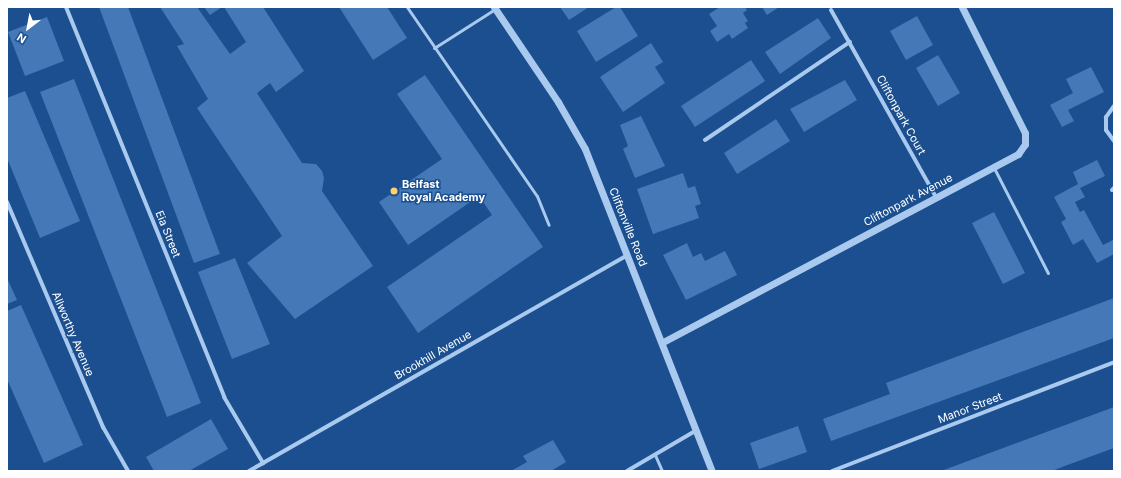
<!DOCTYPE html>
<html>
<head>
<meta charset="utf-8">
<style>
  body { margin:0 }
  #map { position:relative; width:1121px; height:478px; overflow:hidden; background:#1b4f8f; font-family:Inter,sans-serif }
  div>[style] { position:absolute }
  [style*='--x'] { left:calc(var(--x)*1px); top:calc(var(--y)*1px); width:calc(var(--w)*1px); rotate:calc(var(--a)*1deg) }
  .building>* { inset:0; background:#4478b7 }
  .service>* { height:3px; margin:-1.5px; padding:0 1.5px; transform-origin:1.5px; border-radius:1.5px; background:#a9c9ee }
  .minor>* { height:4px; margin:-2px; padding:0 2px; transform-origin:2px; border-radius:2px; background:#a9c9ee }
  .tertiary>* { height:7px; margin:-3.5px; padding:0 3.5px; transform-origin:3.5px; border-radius:3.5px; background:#a9c9ee }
  .dots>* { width:11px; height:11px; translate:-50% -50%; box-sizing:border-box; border:2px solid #1b4f8f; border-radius:50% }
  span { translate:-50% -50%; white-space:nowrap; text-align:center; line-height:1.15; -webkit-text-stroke:3px #1b4f8f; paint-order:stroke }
  .street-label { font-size:11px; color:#fff }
  .poi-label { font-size:11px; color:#fff; font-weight:700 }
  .left { translate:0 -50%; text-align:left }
  .frame { position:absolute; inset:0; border:8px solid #fff; pointer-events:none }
  .north { position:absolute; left:8px; top:8px; width:40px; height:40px; -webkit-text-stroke:3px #1b4f8f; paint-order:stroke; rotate:212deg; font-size:11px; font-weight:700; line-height:16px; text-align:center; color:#fff }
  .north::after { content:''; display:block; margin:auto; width:14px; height:18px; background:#fff; clip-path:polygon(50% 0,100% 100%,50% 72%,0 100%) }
</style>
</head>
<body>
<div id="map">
  <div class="building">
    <div style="clip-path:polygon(99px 7px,128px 7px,220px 254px,194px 263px)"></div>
    <div style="clip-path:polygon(160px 7px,197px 7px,230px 54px,246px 42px,224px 7px,263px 7px,304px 71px,276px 92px,270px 83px,257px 93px,302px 163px,316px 164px,322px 171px,324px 178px,322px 191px,373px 266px,295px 319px,247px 263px,282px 236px,197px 108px,208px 99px,177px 46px,184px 44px)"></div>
    <div style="clip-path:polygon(204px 7px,222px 7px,210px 15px)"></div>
    <div style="clip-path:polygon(339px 7px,387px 7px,407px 38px,373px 60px)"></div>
    <div style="clip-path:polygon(560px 7px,589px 7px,569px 20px)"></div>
    <div style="clip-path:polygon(616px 7px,620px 7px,638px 36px,596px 62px,577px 31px)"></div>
    <div style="clip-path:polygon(720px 7px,745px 7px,747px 10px,743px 13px,748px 21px,745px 23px,748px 28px,732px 39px,729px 34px,717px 42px,710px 31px,717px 26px,709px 14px)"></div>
    <div style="clip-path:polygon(762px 7px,779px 7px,767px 15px)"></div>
    <div style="clip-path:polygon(917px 16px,933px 45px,906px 60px,890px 31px)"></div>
    <div style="clip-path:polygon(47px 17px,64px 61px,25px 76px,8px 32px)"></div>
    <div style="clip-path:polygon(818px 18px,831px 38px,780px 74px,765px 52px)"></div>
    <div style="clip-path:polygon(651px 43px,663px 62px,655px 67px,665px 83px,623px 112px,600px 77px)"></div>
    <div style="clip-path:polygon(938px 55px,960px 93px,938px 106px,916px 68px)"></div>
    <div style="clip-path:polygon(751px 60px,765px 81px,695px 127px,681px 106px)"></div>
    <div style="clip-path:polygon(1091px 67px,1104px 92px,1068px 110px,1074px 121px,1062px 127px,1050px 105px,1073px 93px,1066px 79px)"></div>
    <div style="clip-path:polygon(425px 75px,543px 247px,418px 333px,387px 287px,492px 215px,479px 196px,408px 245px,379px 202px,442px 159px,397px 94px)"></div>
    <div style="clip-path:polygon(74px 79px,201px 403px,167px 417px,40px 92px)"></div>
    <div style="clip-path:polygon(845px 80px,857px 100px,804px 132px,790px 109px)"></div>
    <div style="clip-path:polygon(25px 91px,80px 221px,40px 238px,7px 158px,7px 98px)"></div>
    <div style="clip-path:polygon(641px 116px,665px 166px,635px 178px,623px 149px,628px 146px,620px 125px)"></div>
    <div style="clip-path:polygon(776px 119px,790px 141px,737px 174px,724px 153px)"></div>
    <div style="clip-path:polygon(1097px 160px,1105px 176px,1080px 188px,1085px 197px,1075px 202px,1080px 212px,1084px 210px,1103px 245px,1113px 240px,1114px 242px,1114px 254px,1097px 263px,1083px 239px,1073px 245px,1061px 222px,1066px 219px,1054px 197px,1078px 184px,1073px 172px)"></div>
    <div style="clip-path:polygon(683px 173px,688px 188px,695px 186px,701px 204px,695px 206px,699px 218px,653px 234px,637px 189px)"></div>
    <div style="clip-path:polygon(994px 212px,1025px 273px,1003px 284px,972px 223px)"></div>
    <div style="clip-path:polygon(687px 243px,693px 257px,701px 253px,705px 261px,725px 251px,737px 275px,686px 300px,663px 255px)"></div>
    <div style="clip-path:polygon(235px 258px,270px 344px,232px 359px,198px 272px)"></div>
    <div style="clip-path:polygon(7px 278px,17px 300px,7px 304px)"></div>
    <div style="clip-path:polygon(1114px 298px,1114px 338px,831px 441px,823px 419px,890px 394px,886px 383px)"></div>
    <div style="clip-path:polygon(21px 305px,83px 445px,44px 463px,7px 379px,7px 311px)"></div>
    <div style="clip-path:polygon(1114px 407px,1114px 448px,1062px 467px,1052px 471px,941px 471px)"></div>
    <div style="clip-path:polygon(211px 419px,228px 449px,189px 471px,154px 471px,146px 457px)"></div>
    <div style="clip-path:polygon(798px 426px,807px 452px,759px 469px,750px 443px)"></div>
    <div style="clip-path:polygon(553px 440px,566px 462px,551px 471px,511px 471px,527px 462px,523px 456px)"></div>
  </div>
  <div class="service">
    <div style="--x:407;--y:7;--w:229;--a:55.5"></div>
    <div style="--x:537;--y:196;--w:31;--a:68"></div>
    <div style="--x:434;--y:48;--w:72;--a:-32.6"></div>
    <div style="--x:994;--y:168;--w:118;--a:62.8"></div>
    <div style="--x:655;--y:455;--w:17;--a:66"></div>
  </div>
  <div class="minor">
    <div style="--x:66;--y:7;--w:421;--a:67.9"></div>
    <div style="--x:224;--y:397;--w:77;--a:59.4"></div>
    <div style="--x:831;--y:10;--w:214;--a:60.7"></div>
    <div style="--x:1114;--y:106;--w:14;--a:126"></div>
    <div style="--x:1106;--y:117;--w:13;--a:90"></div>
    <div style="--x:1106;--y:130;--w:14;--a:54"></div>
    <div style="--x:705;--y:140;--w:175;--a:-34.1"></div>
    <div style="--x:1112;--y:190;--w:3;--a:-45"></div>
    <div style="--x:7;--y:202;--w:245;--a:66.9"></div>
    <div style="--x:103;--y:427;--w:51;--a:60.4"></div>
    <div style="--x:249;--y:471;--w:435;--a:-29.7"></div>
    <div style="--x:627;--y:471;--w:81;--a:-30.4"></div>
    <div style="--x:832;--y:471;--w:302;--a:-21.1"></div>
  </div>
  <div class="tertiary">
    <div style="--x:494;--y:7;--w:115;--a:56"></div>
    <div style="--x:558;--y:102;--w:54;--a:60.1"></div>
    <div style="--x:585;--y:149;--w:346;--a:68.5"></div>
    <div style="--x:663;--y:342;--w:402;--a:-27.9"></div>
    <div style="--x:1018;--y:154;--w:12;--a:-55"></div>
    <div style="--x:1025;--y:144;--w:11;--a:-90"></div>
    <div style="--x:1025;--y:133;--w:141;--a:-116.6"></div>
  </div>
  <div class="dots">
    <div style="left:394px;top:191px;background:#ffd166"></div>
  </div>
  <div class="street-label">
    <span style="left:901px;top:115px;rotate:61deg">Cliftonpark Court</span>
    <span style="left:908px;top:200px;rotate:-28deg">Cliftonpark Avenue</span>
    <span style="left:628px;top:227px;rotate:68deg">Cliftonville Road</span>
    <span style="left:168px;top:234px;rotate:68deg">Eia Street</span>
    <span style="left:73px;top:334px;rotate:67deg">Allworthy Avenue</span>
    <span style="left:433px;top:355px;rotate:-30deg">Brookhill Avenue</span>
    <span style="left:970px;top:408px;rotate:-21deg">Manor Street</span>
  </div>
  <div class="poi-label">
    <span class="left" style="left:402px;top:191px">Belfast<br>Royal Academy</span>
  </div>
  <div class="frame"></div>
  <div class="north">N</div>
</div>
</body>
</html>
